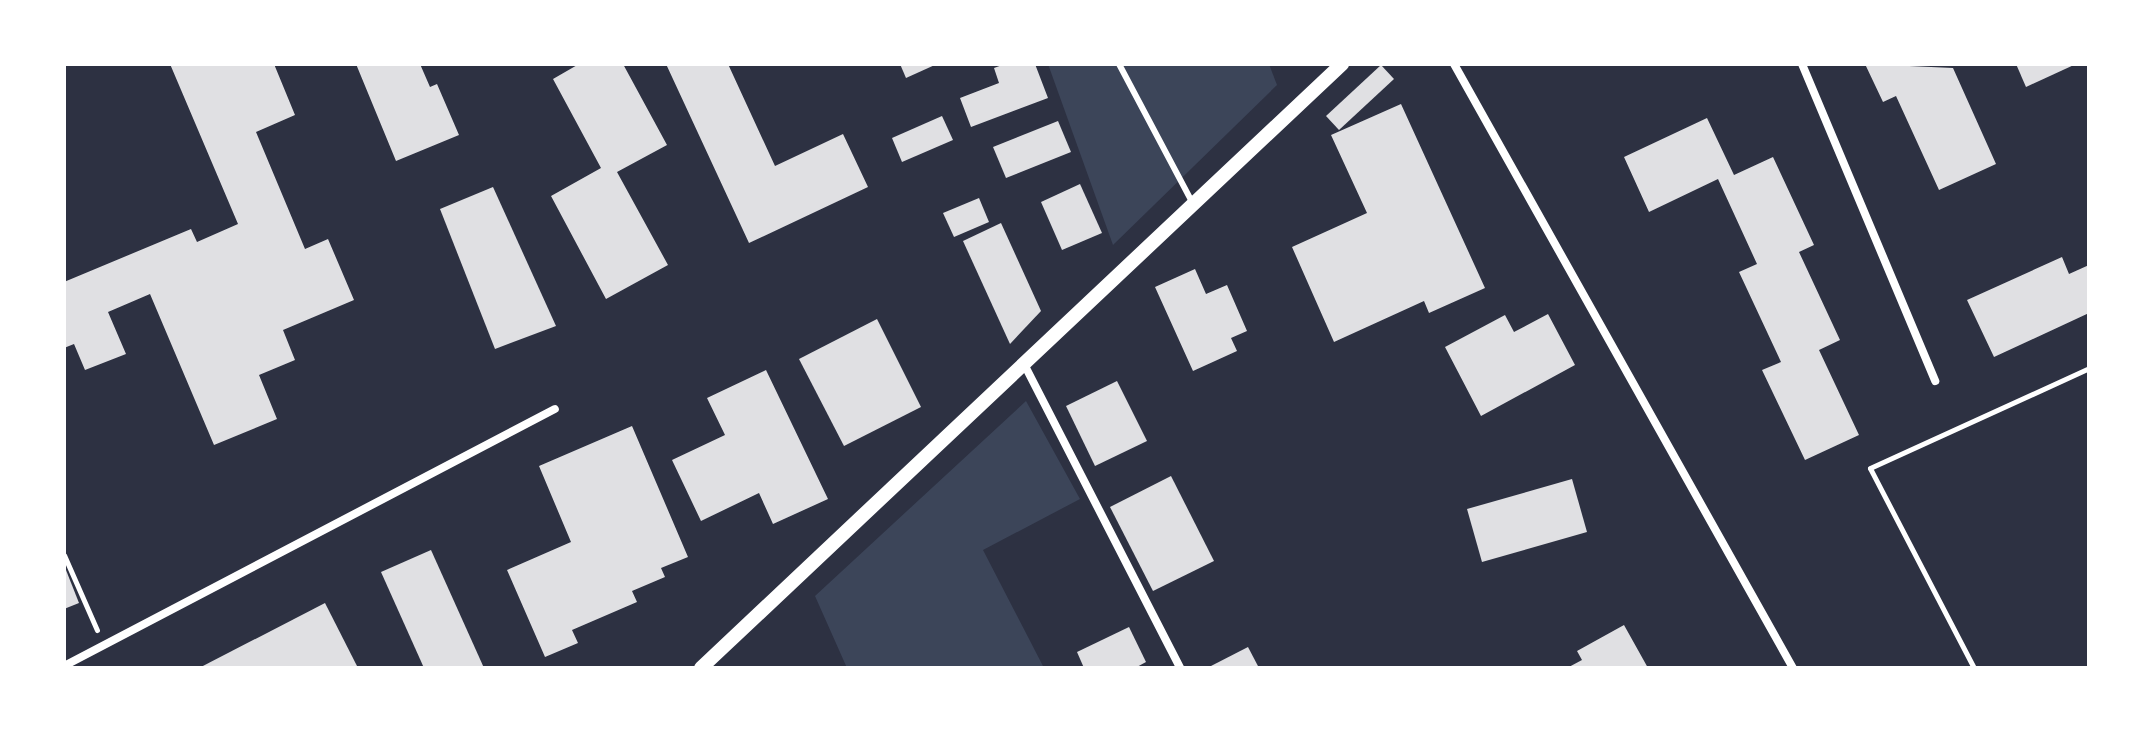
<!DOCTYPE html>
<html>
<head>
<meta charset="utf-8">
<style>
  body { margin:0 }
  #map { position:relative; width:2153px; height:732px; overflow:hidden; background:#2d3142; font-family:Poppins,sans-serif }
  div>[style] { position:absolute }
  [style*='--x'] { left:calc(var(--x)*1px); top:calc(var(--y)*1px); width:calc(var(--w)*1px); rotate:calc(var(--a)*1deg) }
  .green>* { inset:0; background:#3c4559 }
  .building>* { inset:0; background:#e0e0e3 }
  .path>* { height:5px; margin:-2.5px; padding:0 2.5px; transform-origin:2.5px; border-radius:2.5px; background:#fff }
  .service>* { height:6px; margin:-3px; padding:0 3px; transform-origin:3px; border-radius:3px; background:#fff }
  .minor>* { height:8px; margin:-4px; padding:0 4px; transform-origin:4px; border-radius:4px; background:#fff }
  .tertiary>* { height:14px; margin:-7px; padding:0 7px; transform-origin:7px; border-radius:7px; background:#fff }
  span { translate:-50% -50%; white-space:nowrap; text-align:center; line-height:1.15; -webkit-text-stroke:8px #fff; paint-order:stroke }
  .frame { position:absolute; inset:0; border:66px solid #fff; pointer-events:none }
</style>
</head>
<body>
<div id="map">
  <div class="green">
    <div style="clip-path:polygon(1048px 64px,1269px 64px,1277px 85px,1113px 245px)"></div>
    <div style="clip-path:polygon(1026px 401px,1080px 499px,983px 550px,1044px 668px,847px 668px,815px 596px)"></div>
  </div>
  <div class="building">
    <div style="clip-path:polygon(170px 64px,274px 64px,295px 115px,256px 132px,305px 249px,328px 239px,354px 300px,283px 330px,295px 360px,259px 375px,277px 419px,214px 445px,150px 294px,108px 312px,126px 354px,85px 370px,74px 344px,64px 348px,64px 282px,191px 229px,197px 242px,238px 224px)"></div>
    <div style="clip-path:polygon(356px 64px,420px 64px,430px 87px,437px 84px,459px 135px,396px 161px)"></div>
    <div style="clip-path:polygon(579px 64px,623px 64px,667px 145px,617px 172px,668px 265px,606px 299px,551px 196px,601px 168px,553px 79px)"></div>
    <div style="clip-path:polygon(666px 64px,728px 64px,775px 166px,843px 134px,868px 187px,749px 243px)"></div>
    <div style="clip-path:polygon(900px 64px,937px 64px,906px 78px)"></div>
    <div style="clip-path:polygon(1005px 64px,1035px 64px,1048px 98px,971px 127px,960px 98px,999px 83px,994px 68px)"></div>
    <div style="clip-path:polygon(1865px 64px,1953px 68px,1996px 164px,1939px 190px,1896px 96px,1883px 102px)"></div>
    <div style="clip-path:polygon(2016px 64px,2076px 64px,2026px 87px)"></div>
    <div style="clip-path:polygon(1381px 65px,1394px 79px,1339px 130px,1326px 116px)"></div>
    <div style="clip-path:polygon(1401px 104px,1485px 288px,1429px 313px,1424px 301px,1334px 342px,1292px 247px,1367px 213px,1331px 135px)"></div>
    <div style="clip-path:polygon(942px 116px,953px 140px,902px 162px,892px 138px)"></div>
    <div style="clip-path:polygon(1707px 118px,1734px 175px,1773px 157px,1814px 245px,1799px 252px,1840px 340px,1819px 350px,1859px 435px,1805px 460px,1762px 370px,1781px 362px,1739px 272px,1757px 264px,1718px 179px,1649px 212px,1624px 157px)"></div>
    <div style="clip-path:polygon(1058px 121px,1071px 152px,1006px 178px,993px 147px)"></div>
    <div style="clip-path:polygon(1080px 184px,1102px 233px,1062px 250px,1041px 202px)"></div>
    <div style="clip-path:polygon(493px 187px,556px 326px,495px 349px,440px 209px)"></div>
    <div style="clip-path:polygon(979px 198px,989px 222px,954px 237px,943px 213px)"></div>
    <div style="clip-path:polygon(1001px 223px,1041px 311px,1010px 344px,963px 241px)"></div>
    <div style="clip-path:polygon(2062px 257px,2069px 274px,2089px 265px,2089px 313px,1994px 357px,1967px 300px)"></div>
    <div style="clip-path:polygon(1195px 269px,1206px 294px,1227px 285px,1247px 331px,1231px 338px,1237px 351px,1193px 371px,1155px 287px)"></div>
    <div style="clip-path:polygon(1548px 314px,1575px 365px,1481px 416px,1445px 347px,1505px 315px,1514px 332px)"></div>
    <div style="clip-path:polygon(877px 319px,921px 407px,844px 446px,799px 359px)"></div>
    <div style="clip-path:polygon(766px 370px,828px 499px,773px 524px,759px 493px,701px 521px,672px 460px,725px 435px,707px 398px)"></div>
    <div style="clip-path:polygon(1117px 381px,1147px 441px,1095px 466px,1066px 406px)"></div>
    <div style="clip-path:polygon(632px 426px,688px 557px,661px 568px,665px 577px,632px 591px,637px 602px,572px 630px,578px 643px,545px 657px,507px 570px,571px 542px,539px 466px)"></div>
    <div style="clip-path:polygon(1171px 476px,1214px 561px,1153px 591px,1110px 507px)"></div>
    <div style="clip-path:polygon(1572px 479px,1587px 532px,1482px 562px,1467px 509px)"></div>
    <div style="clip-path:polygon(431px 550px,484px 668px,424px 668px,381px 572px)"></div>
    <div style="clip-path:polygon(64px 565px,79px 603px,64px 609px)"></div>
    <div style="clip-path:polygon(325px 603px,358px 668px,199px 668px)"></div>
    <div style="clip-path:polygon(1624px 625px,1648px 668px,1567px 668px,1582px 660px,1577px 651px)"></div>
    <div style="clip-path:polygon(1129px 627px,1146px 662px,1135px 668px,1084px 668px,1077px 652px)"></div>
    <div style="clip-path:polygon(1248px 647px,1259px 668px,1213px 668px,1211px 666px)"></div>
  </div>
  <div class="path">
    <div style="--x:64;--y:555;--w:82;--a:66.3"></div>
    <div style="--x:1974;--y:668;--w:225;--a:-117.5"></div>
    <div style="--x:1870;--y:468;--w:241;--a:-24.5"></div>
  </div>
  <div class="service">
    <div style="--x:1119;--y:64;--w:158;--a:62.1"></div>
  </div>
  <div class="minor">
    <div style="--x:1454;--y:64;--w:693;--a:60.7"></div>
    <div style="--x:1802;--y:64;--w:344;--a:67.2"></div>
    <div style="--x:1024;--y:364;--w:342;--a:62.8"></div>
    <div style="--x:64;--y:666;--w:554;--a:-27.63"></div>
  </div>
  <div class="tertiary">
    <div style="--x:701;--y:668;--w:881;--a:-43.3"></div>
  </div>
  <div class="frame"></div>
</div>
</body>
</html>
